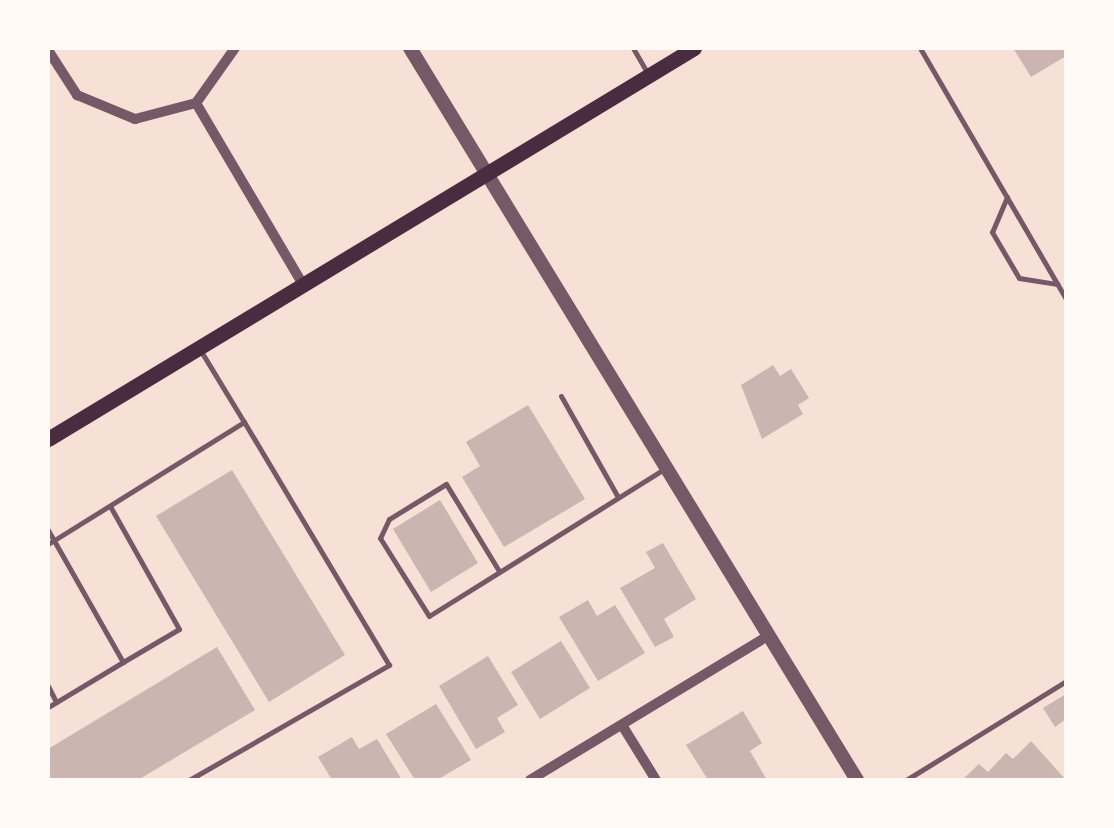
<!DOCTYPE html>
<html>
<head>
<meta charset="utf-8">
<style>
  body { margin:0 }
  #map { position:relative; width:1114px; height:828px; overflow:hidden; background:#f7e1d7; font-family:"Fira Sans Condensed",sans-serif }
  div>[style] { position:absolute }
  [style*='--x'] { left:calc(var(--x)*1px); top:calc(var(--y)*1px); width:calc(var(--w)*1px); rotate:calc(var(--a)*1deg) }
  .building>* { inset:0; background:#ccb4b1 }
  .service>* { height:5px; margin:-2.5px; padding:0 2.5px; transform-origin:2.5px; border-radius:2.5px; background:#755966 }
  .minor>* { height:10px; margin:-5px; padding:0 5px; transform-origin:5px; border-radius:5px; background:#755966 }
  .tertiary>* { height:14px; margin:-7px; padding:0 7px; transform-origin:7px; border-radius:7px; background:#755966 }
  .secondary>* { height:15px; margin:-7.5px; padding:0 7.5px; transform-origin:7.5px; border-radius:7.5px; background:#4a2c40 }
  span { translate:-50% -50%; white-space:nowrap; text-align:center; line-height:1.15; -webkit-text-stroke:8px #fffaf5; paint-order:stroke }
  .frame { position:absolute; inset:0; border:50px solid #fffaf5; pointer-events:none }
</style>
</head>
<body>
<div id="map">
  <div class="building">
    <div style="clip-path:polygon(1013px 48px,1066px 48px,1066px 56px,1031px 77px)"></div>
    <div style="clip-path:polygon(773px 365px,780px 376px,791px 369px,809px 398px,798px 405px,803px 414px,762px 439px,741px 385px)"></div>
    <div style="clip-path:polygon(528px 405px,585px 499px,504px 547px,462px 477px,480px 466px,466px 442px)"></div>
    <div style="clip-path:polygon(232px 470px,345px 655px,269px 702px,156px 516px)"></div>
    <div style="clip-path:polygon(440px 500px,478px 563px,431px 592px,393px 529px)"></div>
    <div style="clip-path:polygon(663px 543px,696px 599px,664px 619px,674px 637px,655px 647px,620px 588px,655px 568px,646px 552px)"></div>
    <div style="clip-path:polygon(588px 600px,597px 616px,615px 605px,645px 653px,598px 681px,559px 617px)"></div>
    <div style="clip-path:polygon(561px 641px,590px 688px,540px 719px,511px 672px)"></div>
    <div style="clip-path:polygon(217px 647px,255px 710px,138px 780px,48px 780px,48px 749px)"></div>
    <div style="clip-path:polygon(488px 656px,518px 705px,497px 718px,505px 732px,476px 749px,439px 686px)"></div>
    <div style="clip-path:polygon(1066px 694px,1066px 719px,1055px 727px,1043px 708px)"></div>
    <div style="clip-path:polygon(436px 704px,471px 760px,437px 780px,415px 780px,386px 734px)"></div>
    <div style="clip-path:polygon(743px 711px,762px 743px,750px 751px,767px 780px,708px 780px,686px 745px)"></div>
    <div style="clip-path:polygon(352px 737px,359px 749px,377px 739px,402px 780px,332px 780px,318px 757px)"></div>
    <div style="clip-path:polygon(1031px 741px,1066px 780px,962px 780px,979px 764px,988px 772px,1006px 753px,1013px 759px)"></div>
  </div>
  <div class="service">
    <div style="--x:633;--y:48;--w:28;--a:60"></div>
    <div style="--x:920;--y:48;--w:290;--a:59.8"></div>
    <div style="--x:1007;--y:197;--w:38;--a:113"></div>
    <div style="--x:992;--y:232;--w:53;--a:59.6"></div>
    <div style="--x:1019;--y:278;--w:39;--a:9"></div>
    <div style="--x:561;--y:396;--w:116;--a:60.6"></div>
    <div style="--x:110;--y:506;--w:141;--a:60.7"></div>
    <div style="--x:179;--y:629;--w:65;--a:149.5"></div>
    <div style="--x:48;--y:530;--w:152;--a:60.4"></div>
    <div style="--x:123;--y:662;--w:87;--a:149"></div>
    <div style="--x:48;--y:544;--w:231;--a:-31.9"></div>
    <div style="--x:244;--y:422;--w:87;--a:-121.3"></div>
    <div style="--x:499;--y:571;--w:102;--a:-121.3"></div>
    <div style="--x:446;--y:484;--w:67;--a:148.4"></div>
    <div style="--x:389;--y:519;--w:21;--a:115"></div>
    <div style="--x:380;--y:538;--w:92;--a:57.9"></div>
    <div style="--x:429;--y:616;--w:276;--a:-32"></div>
    <div style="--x:48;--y:686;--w:18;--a:63"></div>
    <div style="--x:189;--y:780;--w:231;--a:-29.9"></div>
    <div style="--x:389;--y:665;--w:283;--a:-120.8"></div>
    <div style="--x:906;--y:780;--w:188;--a:-31.7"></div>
  </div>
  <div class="minor">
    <div style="--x:48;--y:50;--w:54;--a:57.2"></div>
    <div style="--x:77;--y:95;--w:63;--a:22.5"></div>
    <div style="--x:135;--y:119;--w:63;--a:-14.7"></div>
    <div style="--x:196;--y:103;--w:67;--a:-54.7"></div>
    <div style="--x:196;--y:103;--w:209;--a:59.5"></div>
    <div style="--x:622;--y:725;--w:65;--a:58.3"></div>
    <div style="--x:530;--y:780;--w:280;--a:-31.2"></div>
  </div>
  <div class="tertiary">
    <div style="--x:410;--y:48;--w:858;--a:58.59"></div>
  </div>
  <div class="secondary">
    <div style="--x:48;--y:439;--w:755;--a:-31.18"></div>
  </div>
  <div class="frame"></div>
</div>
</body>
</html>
